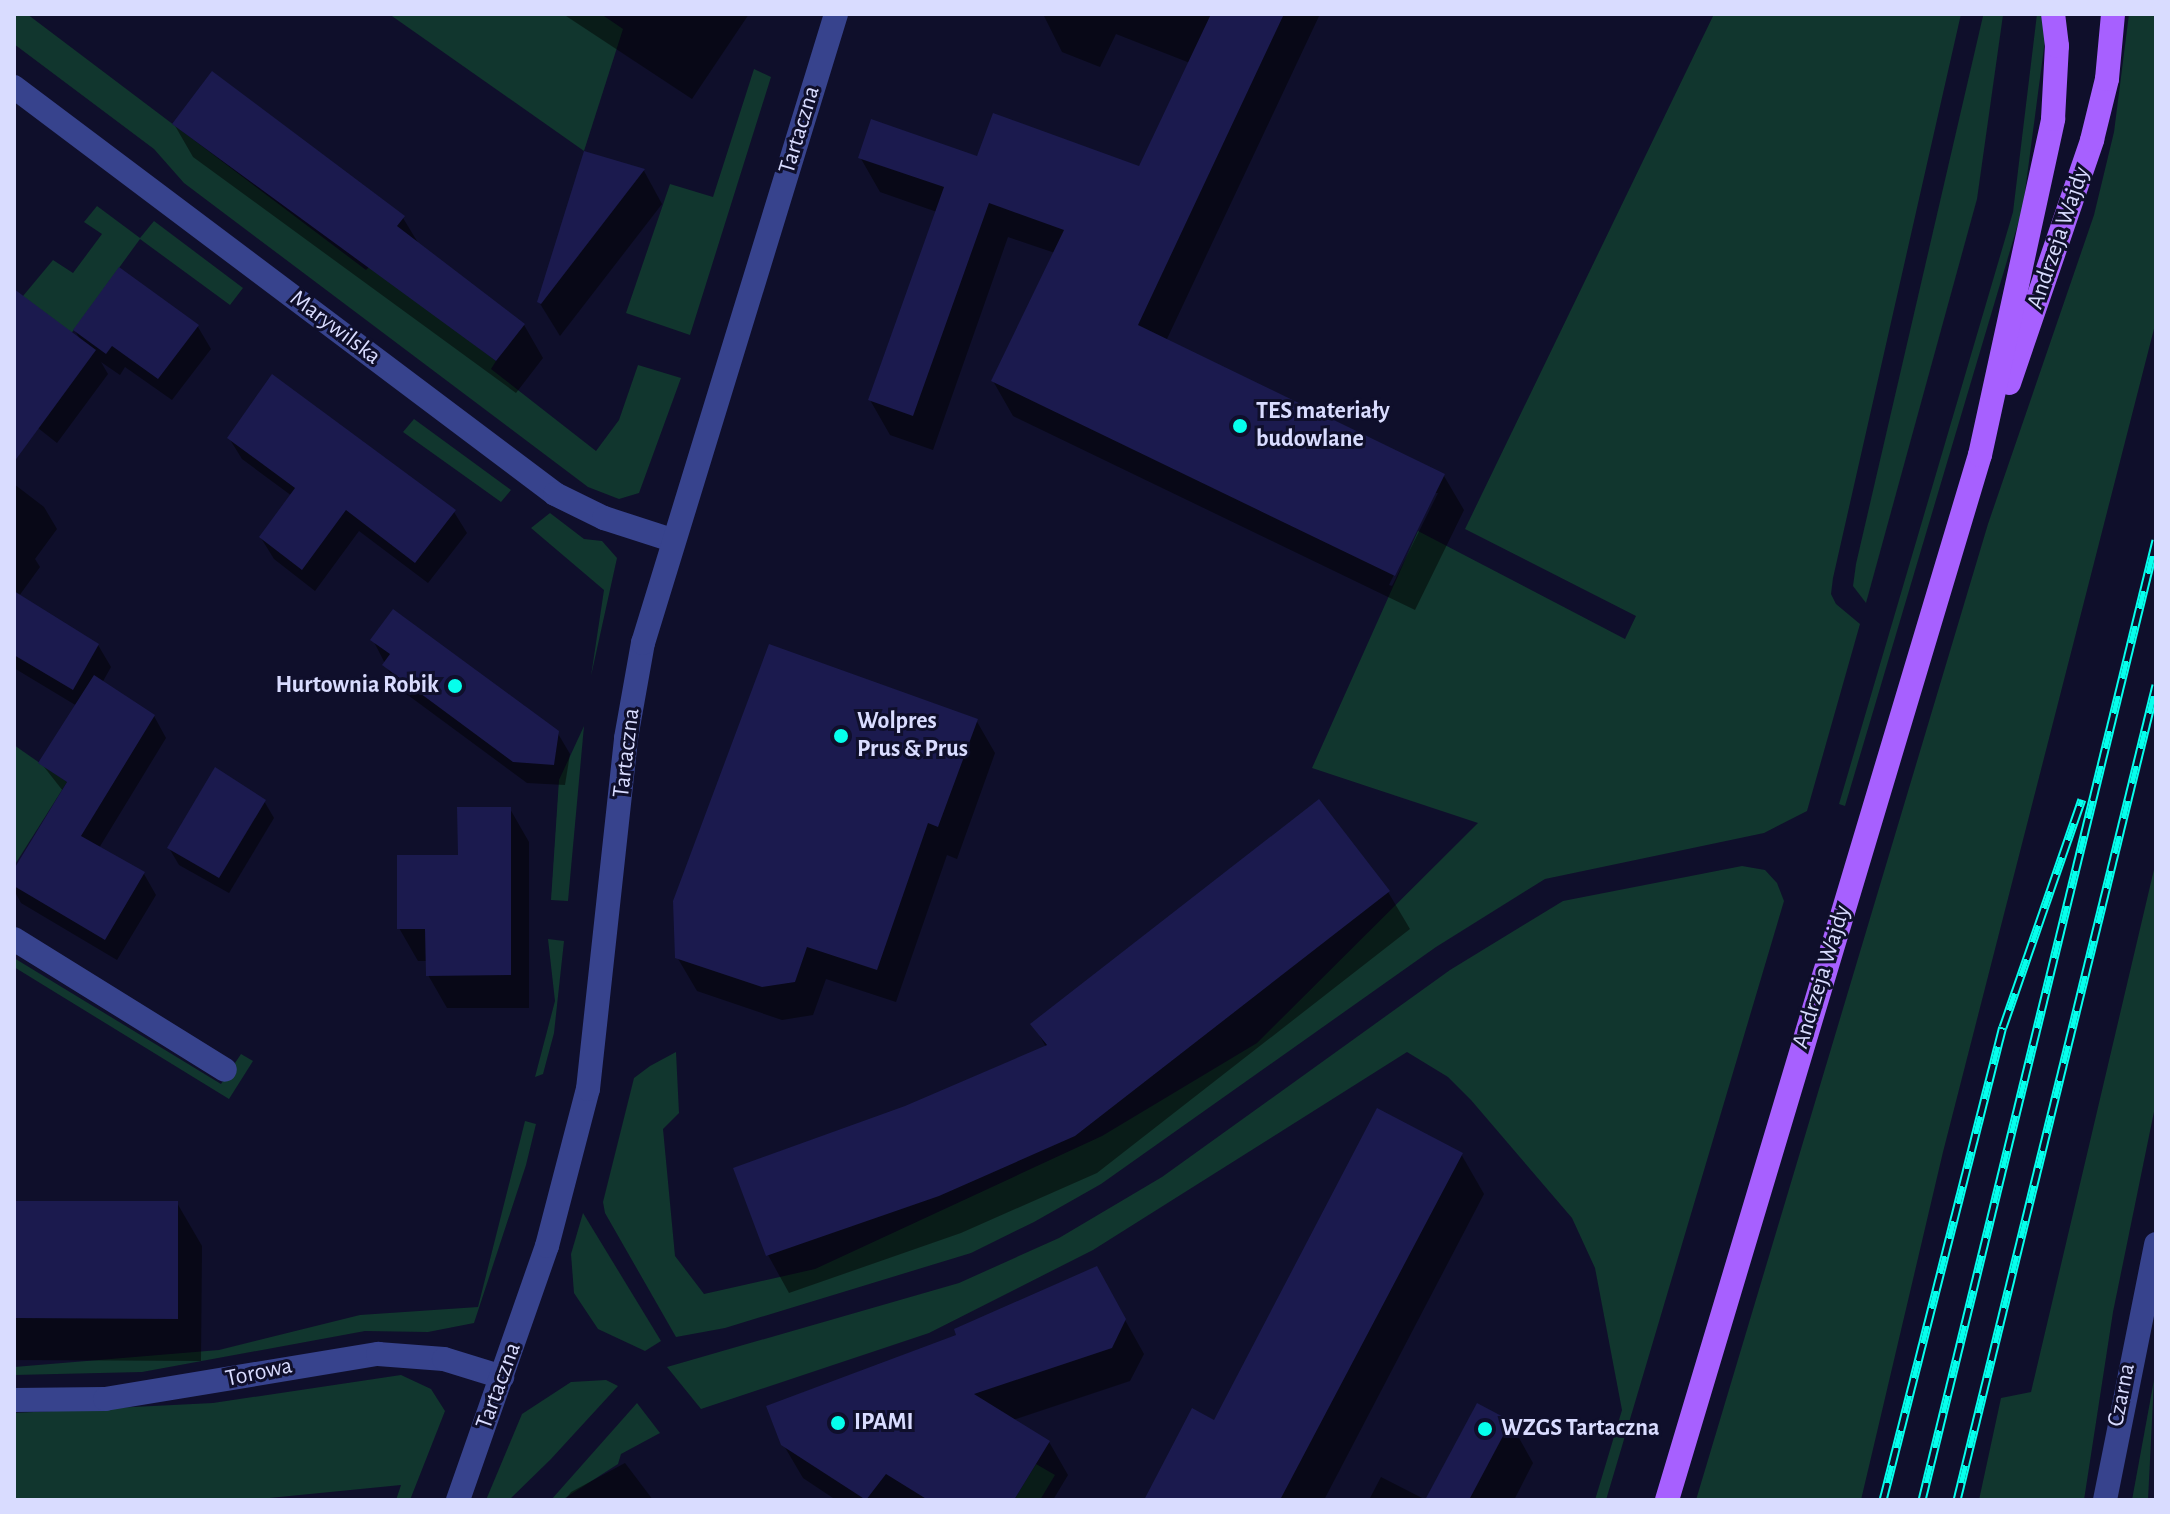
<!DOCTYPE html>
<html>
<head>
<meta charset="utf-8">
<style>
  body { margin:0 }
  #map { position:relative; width:2170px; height:1514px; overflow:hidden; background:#0f0f2b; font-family:"Alegreya Sans",sans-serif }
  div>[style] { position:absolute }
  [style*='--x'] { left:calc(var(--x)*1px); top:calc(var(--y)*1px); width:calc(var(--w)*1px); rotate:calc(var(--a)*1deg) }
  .green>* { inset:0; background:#11362e }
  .shadow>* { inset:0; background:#0007 }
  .building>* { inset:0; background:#1b1a4e }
  .minor>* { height:24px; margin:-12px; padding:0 12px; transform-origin:12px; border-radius:12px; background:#37438d }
  .major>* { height:24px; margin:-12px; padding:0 12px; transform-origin:12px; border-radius:12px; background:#a760ff }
  .rail>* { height:9px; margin-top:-4.5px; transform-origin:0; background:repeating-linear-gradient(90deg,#0f0f2b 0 18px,#05ffec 0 36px); box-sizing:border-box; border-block:2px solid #05ffec }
  .dots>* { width:22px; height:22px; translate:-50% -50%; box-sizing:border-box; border:4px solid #0f0f2b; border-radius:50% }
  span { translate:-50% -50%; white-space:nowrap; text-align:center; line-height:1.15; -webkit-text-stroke:6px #0f0f2b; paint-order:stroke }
  .street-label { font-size:24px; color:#d9dcff }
  .poi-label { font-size:24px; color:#d9dcff; font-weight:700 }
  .left { translate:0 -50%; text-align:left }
  .right { translate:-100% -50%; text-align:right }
  .frame { position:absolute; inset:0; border:16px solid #d9dcff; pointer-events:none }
</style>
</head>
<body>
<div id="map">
  <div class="green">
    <div style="clip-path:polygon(14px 14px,27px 14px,366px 270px,370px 266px,496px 361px,491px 369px,596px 451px,619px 420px,638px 365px,681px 378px,639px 493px,619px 499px,588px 487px,184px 183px,154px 149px,14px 44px)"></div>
    <div style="clip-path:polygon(389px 14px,601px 14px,623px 29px,584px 151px)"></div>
    <div style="clip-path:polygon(1714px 14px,1961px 14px,1833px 578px,1831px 594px,1836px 604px,1860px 624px,1807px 811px,1764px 833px,1545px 879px,1436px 947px,1101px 1184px,1034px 1222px,971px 1253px,725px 1328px,676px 1337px,605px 1213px,603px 1202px,634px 1078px,650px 1066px,676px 1052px,679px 1113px,663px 1129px,675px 1256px,704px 1294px,815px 1269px,1102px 1136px,1257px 1043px,1478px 823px,1312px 768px,1418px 531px,1625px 639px,1636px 616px,1465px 529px)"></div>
    <div style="clip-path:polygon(2037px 14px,2042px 14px,2045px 40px,2023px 207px,1845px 806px,1839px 804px,2013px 212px)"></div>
    <div style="clip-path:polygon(2129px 14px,2156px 14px,2156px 321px,1943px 1152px,1861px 1500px,1696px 1500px,1988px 524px,2094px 215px,2114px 132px)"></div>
    <div style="clip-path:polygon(2003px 15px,1977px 199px,1866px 603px,1853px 586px,1856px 564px,1983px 16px)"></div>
    <div style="clip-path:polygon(754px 69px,771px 77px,690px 335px,626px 313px,670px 184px,713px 197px)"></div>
    <div style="clip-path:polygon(97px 206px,140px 238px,154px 221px,243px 288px,230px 305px,140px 239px,14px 412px,23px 296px,53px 260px,73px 273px,102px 234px,84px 222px)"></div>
    <div style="clip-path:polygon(414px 419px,511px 490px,501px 502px,403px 432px)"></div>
    <div style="clip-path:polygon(550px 513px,584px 539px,602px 541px,617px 558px,591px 676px,604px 590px,531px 528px)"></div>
    <div style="clip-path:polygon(584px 726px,568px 901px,551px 900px,559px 780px)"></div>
    <div style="clip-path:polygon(14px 745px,67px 782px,14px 866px)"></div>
    <div style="clip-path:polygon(2156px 861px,2156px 1102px,2113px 1312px,2084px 1500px,1979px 1500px,2001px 1398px,2031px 1392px)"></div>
    <div style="clip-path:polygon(1742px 866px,1765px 870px,1777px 883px,1784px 901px,1606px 1500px,1595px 1500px,1622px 1410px,1595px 1268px,1572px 1218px,1471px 1100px,1448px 1077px,1407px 1052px,1093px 1250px,929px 1333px,701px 1409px,667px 1367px,959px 1283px,1059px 1238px,1162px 1177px,1450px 970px,1563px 901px)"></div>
    <div style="clip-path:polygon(548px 939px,564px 941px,554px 1033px,543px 1074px,535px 1077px,555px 1001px)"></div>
    <div style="clip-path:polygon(14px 958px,221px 1084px,241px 1054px,253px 1061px,229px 1099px,14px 967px)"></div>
    <div style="clip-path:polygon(525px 1121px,536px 1124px,526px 1165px,474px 1323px,428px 1332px,365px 1331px,142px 1372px,14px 1375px,14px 1367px,219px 1350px,360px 1315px,478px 1307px)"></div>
    <div style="clip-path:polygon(583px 1213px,661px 1341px,645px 1351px,598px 1329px,574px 1293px,571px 1254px)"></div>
    <div style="clip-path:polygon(401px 1375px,431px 1389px,445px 1411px,410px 1500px,396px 1500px,401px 1485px,250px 1500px,14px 1500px,14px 1413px,213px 1403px)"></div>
    <div style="clip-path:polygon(606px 1380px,618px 1386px,551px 1459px,509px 1500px,486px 1500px,522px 1414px,571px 1382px)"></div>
    <div style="clip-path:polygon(2154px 1380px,2148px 1500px,2132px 1500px)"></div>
    <div style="clip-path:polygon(637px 1403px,660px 1433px,621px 1454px,618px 1464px,562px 1500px,551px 1500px)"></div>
    <div style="clip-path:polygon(1036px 1464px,1055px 1475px,1040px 1500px,1014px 1500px)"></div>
  </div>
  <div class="shadow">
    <div style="clip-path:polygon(563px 14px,749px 14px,692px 99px)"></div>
    <div style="clip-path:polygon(evenodd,1043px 14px,1320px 14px,1166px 341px,1444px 476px,1464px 510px,1415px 610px,1013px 416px,993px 381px,1055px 253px,1008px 237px,933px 450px,890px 435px,870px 400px,937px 212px,880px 192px,860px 157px,1140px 168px,1190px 63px,1116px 34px,1100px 67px,1062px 52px,1043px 14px,1434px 493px,1438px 493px,1392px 586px,1389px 585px,1434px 493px)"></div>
    <div style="clip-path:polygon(174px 124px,403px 218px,420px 246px,524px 325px,543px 358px,516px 393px,193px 157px)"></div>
    <div style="clip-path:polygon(585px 153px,644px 171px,662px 204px,560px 336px,539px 302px)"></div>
    <div style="clip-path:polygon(119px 269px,198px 327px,211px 349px,172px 400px,125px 367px,120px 375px,101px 362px,108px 374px,57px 443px,14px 409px,14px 291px,82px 342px,75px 331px)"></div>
    <div style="clip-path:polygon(229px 438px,454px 512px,467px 533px,428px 583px,359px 531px,315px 591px,274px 559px,261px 538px,292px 496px,242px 459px)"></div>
    <div style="clip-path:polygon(14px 484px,44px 507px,57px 529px,35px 559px,40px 567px,19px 596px,98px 645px,111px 667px,102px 683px,154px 716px,166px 738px,99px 848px,144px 874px,156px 895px,117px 960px,21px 903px,14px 890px,14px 872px,63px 791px,41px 763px,77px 706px,14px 668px)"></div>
    <div style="clip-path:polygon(373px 640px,557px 732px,570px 754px,565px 785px,527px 783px,397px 687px)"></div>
    <div style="clip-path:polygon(976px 720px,995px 753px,957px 859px,947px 855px,896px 1002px,826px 979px,813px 1015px,782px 1020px,697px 991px,677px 957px)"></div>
    <div style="clip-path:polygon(264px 801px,274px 818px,229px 893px,179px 865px,169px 848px)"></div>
    <div style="clip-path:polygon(510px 809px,529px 842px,529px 1008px,447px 1008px,428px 975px,428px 961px,418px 961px,399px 928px,460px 857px)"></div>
    <div style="clip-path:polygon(1388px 892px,1410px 929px,1097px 1173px,961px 1233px,789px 1293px,768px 1255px,905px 1108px,1046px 1047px,1033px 1024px)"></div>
    <div style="clip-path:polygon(1461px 1154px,1484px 1194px,1324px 1500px,1147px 1500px)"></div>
    <div style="clip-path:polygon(14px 1203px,177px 1203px,202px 1246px,201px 1361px,14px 1360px)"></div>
    <div style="clip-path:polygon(1096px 1268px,1144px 1354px,1130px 1381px,1013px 1420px,1049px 1442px,1068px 1475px,1053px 1500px,836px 1500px,803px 1478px,783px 1444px,958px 1336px)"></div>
    <div style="clip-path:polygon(1510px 1422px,1533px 1463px,1514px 1500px,1427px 1500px)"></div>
    <div style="clip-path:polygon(625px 1463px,653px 1500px,565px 1500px,571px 1492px)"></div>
    <div style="clip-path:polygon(1381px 1477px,1426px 1500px,1369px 1500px)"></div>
  </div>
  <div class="building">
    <div style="clip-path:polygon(1211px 14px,1284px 14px,1138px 325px,1445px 474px,1395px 576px,991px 381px,1064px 230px,989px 203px,913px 416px,868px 400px,944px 187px,858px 158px,871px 119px,977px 156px,993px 113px,1139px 166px)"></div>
    <div style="clip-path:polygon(212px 71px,405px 216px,397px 226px,525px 324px,496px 361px,172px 124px)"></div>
    <div style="clip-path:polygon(584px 151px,645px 169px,541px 304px,537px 302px)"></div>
    <div style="clip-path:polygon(119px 267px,199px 325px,158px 379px,112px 346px,106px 354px,73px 330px)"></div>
    <div style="clip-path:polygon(14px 289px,96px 350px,14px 462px)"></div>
    <div style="clip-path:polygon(272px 374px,456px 510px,415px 563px,346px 510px,302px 570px,259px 537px,295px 488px,227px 438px)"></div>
    <div style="clip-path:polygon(14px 591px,99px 644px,73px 690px,14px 655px)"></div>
    <div style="clip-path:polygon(393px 609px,559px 731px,554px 765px,513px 762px,382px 665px,390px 654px,370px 640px)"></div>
    <div style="clip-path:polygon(769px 644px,978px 719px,938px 827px,928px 823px,877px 970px,807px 947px,795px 982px,762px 987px,675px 958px,673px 901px)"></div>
    <div style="clip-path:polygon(94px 675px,155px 715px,81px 836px,145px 872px,105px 940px,14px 886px,14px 869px,67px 782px,38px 763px)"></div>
    <div style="clip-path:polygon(215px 767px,266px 800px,219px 878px,167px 848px)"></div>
    <div style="clip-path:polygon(1319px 799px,1390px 891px,1075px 1136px,939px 1196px,766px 1256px,733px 1168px,905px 1106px,1047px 1045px,1030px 1024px)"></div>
    <div style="clip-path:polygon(457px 807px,511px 807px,511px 975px,426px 976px,425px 929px,397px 929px,397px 855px,458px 855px)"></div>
    <div style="clip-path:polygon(1377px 1108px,1463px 1153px,1280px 1500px,1144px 1500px,1192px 1408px,1214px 1420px)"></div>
    <div style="clip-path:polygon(14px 1201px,178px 1201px,178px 1319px,14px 1318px)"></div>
    <div style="clip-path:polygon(1097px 1266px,1126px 1319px,1112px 1348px,974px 1394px,1050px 1441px,1014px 1500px,928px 1500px,886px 1474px,866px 1500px,781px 1445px,766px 1406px,956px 1335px,954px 1329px)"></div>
    <div style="clip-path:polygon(1477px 1403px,1511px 1421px,1469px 1500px,1425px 1500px)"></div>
  </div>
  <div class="minor">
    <div style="--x:14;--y:87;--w:677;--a:36.95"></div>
    <div style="--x:555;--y:494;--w:55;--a:26.1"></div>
    <div style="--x:604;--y:518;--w:71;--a:17.9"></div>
    <div style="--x:14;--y:939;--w:248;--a:31.8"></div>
    <div style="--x:14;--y:1400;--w:91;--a:-0.6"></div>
    <div style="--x:105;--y:1399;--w:277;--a:-9.4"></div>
    <div style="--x:378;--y:1354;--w:66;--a:4.3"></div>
    <div style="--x:444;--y:1359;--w:61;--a:17.2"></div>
    <div style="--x:458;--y:1500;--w:269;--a:-70.7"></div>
    <div style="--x:547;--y:1246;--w:162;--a:-75.4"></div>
    <div style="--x:588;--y:1089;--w:353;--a:-83.8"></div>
    <div style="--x:626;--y:738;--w:97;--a:-79.9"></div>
    <div style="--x:643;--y:643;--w:658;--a:-72.94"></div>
    <div style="--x:2105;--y:1500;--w:261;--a:-78.7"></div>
  </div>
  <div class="major">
    <div style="--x:2009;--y:383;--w:257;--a:-71.1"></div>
    <div style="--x:2092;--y:140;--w:63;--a:-76.2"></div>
    <div style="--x:2107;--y:79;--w:65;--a:-84.7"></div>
    <div style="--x:1667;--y:1500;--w:1091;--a:-73.33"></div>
    <div style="--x:1980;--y:455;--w:344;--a:-77.7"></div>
    <div style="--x:2053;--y:119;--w:73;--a:-86.9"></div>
    <div style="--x:2057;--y:46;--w:32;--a:-97"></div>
  </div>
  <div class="rail">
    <div style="--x:1883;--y:1500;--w:488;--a:-75.8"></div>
    <div style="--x:2003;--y:1027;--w:241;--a:-70.9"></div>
    <div style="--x:1922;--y:1500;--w:988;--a:-76.3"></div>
    <div style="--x:1957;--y:1500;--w:839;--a:-76.28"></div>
  </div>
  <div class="dots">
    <div style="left:1240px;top:426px;background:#05ffec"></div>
    <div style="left:455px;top:686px;background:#05ffec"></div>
    <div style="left:841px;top:736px;background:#05ffec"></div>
    <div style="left:838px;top:1423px;background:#05ffec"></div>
    <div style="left:1485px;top:1429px;background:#05ffec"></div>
  </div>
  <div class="street-label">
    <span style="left:800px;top:130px;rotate:-73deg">Tartaczna</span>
    <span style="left:2059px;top:238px;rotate:-71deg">Andrzeja Wajdy</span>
    <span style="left:335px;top:328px;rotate:37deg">Marywilska</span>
    <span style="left:627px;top:753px;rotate:-83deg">Tartaczna</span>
    <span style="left:1822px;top:977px;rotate:-73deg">Andrzeja Wajdy</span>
    <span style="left:259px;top:1373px;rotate:-12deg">Torowa</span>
    <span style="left:499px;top:1386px;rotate:-70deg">Tartaczna</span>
    <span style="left:2122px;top:1395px;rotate:-79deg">Czarna</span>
  </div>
  <div class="poi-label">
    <span class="left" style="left:1256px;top:426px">TES materiały<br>budowlane</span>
    <span class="right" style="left:439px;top:686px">Hurtownia Robik</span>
    <span class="left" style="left:857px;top:736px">Wolpres<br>Prus &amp; Prus</span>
    <span class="left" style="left:854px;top:1423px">IPAMI</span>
    <span class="left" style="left:1501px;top:1429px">WZGS Tartaczna</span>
  </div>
  <div class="frame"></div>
</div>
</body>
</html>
